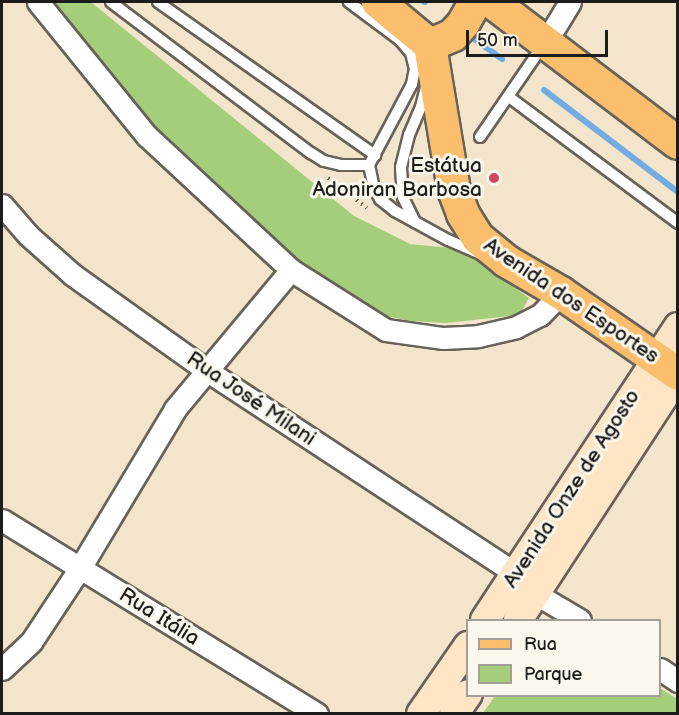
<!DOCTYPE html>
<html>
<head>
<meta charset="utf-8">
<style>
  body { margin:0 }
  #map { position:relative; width:679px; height:715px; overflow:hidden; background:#f2e5cb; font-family:"Balsamiq Sans",sans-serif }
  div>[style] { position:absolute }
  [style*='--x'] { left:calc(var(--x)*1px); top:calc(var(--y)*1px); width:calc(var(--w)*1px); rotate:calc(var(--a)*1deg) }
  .green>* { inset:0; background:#a5ce7a }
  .stream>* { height:6px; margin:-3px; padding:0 3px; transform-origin:3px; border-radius:3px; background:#73ace3 }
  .path>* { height:4px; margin-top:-2px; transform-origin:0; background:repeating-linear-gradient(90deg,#676259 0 1.5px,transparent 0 6px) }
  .roads { filter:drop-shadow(2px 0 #676259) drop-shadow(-2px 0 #676259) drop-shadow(0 2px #676259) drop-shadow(0 -2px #676259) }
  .service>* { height:10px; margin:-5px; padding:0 5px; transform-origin:5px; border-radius:5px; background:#fff }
  .minor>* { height:21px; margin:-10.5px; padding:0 10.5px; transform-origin:10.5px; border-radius:10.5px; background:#fff }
  .secondary>* { height:28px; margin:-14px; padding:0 14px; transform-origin:14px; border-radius:14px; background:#fde5c5 }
  .primary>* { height:32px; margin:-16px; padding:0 16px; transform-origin:16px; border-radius:16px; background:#fabe6d }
  .dots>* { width:16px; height:16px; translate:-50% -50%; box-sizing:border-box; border:3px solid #fbf7ec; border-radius:50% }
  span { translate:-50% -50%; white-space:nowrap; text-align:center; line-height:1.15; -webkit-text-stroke:6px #fbf7ec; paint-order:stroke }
  .poi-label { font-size:21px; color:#1c1c1c }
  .right { translate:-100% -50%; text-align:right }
  .street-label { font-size:21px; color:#1c1c1c }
  .frame { position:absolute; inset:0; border:3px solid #1c1c1c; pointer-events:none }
  .legend { position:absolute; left:466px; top:619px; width:195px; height:78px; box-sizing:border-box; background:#fbf7ec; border:2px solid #a29f99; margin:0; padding:8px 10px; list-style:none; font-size:18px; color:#1c1c1c }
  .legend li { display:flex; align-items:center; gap:12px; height:30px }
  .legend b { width:30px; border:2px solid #a29f99 }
  .scale { position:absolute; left:466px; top:30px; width:142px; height:27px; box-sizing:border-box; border:3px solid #1c1c1c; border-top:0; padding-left:8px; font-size:18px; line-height:21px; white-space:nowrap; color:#1c1c1c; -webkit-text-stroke:4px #fbf7ec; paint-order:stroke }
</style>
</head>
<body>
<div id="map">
  <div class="green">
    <div style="clip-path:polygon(52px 2px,91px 2px,354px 216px,410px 244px,460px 249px,529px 298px,519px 315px,446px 323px,410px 321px,376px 314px,312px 275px,171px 145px,88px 51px)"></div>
    <div style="clip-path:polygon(660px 688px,677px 699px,677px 713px,483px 713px,495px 696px,660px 696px)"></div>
  </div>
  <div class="stream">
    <div style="--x:424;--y:2;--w:1;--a:0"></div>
    <div style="--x:473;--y:38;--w:36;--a:36"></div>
    <div style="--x:544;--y:90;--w:168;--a:37.3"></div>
  </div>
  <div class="path">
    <div style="--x:328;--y:178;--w:49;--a:37.6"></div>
  </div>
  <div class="roads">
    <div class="service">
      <div style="--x:111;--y:2;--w:251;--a:37.1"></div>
      <div style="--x:311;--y:153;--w:15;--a:32"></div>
      <div style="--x:324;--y:161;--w:17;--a:13"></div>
      <div style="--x:341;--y:165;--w:28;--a:0"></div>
      <div style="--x:369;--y:165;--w:92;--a:-62"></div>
      <div style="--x:412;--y:84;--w:15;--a:-79"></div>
      <div style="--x:415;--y:69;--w:16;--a:-104"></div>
      <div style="--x:411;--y:53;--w:17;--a:-130"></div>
      <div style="--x:400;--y:40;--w:64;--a:-143.3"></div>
      <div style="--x:158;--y:2;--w:266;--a:35.2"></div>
      <div style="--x:509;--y:97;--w:211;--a:36.7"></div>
      <div style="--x:480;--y:137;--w:113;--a:-55.5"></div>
      <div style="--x:369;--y:165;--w:24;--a:78"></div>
      <div style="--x:374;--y:188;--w:13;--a:61"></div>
      <div style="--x:380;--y:199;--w:19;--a:39"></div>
      <div style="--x:395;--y:211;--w:60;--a:28.7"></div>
      <div style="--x:448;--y:240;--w:34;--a:23"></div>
      <div style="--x:415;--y:222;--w:28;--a:-116"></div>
      <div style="--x:403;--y:197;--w:30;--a:-94"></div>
      <div style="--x:401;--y:167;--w:33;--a:-76"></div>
      <div style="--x:409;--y:135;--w:30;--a:-67"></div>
      <div style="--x:421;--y:107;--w:21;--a:-76"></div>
    </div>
    <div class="minor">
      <div style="--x:38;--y:2;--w:173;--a:50.9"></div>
      <div style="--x:147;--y:136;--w:197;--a:42.9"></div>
      <div style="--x:291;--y:270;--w:112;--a:32.3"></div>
      <div style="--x:386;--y:330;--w:58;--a:8"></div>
      <div style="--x:443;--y:338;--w:35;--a:-3"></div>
      <div style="--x:478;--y:336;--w:39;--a:-13"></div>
      <div style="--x:516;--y:327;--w:27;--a:-27"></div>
      <div style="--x:540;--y:315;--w:30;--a:-46"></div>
      <div style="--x:545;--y:43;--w:48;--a:-58.6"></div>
      <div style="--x:2;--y:205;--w:40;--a:49"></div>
      <div style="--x:28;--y:235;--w:60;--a:41.6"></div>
      <div style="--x:73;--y:275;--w:163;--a:35.5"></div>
      <div style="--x:206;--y:370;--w:371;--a:33.3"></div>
      <div style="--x:2;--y:520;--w:370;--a:31.6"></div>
      <div style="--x:536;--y:594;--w:51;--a:30.6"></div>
      <div style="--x:2;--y:669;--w:40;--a:-43"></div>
      <div style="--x:31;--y:642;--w:89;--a:-56.5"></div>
      <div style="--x:80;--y:568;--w:185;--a:-59.1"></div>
      <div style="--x:175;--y:409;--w:181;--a:-50.2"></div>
      <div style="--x:660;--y:669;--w:22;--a:34"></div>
    </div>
    <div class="secondary">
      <div style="--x:485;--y:620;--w:351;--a:-56.6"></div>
      <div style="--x:518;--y:620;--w:293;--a:-56.9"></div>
      <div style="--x:421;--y:714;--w:83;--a:-55.3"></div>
      <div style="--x:454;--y:714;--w:24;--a:-55"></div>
    </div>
    <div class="primary">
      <div style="--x:378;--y:2;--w:67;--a:39.6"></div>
      <div style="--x:430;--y:45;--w:147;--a:80.6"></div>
      <div style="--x:454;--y:190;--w:26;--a:69"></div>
      <div style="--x:463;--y:214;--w:28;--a:58"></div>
      <div style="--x:478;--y:238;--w:36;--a:39"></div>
      <div style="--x:506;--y:261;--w:64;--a:30.2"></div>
      <div style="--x:561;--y:293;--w:142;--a:34.7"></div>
      <div style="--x:492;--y:2;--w:233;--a:37.2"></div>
      <div style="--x:430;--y:45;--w:25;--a:-23"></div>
      <div style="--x:453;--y:35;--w:15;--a:-48"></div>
      <div style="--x:463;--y:24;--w:25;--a:-61"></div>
    </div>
  </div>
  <div class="dots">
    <div style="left:494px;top:178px;background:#d1495b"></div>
  </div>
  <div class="poi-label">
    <span class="right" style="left:482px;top:178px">Estátua<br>Adoniran Barbosa</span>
  </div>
  <div class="street-label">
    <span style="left:571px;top:301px;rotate:34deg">Avenida dos Esportes</span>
    <span style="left:251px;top:399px;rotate:34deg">Rua José Milani</span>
    <span style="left:572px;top:489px;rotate:-57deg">Avenida Onze de Agosto</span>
    <span style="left:159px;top:617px;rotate:32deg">Rua Itália</span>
  </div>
  <div class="frame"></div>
  <ul class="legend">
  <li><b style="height:8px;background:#fabe6d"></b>Rua</li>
  <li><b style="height:16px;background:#a5ce7a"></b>Parque</li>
  </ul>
  <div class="scale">50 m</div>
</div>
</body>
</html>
